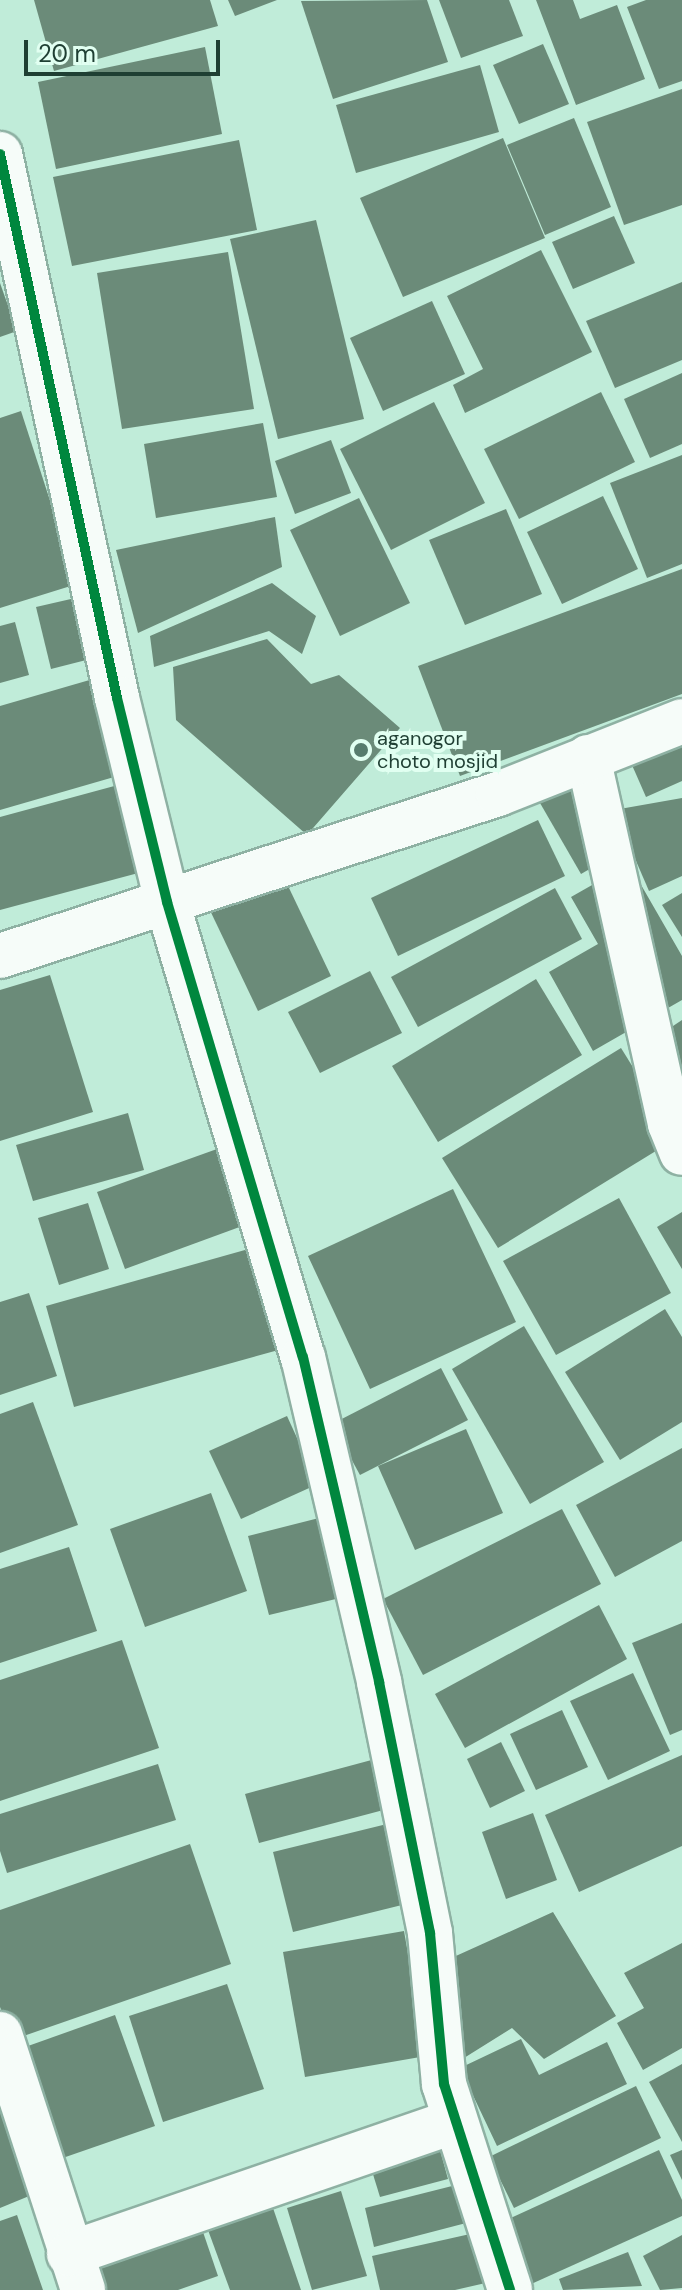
<!DOCTYPE html>
<html>
<head>
<meta charset="utf-8">
<style>
  body { margin:0 }
  #map { position:relative; width:682px; height:2290px; overflow:hidden; background:#c0ecd9; font-family:"DM Sans",sans-serif }
  div>[style] { position:absolute }
  [style*='--x'] { left:calc(var(--x)*1px); top:calc(var(--y)*1px); width:calc(var(--w)*1px); rotate:calc(var(--a)*1deg) }
  .building>* { inset:0; background:#6b8b79 }
  .roads { filter:drop-shadow(2px 0 #8eb1a3) drop-shadow(-2px 0 #8eb1a3) drop-shadow(0 2px #8eb1a3) drop-shadow(0 -2px #8eb1a3) }
  .street>* { height:44px; margin:-22px; padding:0 22px; transform-origin:22px; border-radius:22px; background:#f6fcf9 }
  .cycleway>* { height:10px; margin:-5px; padding:0 5px; transform-origin:5px; border-radius:5px; background:#00873e }
  .dots>* { width:22px; height:22px; translate:-50% -50%; box-sizing:border-box; border:4px solid #e1fff1; border-radius:50% }
  span { translate:-50% -50%; white-space:nowrap; text-align:center; line-height:1.15; -webkit-text-stroke:8px #e1fff1; paint-order:stroke }
  .poi-label { font-size:20px; color:#1f3f33 }
  .left { translate:0 -50%; text-align:left }
  .scale { position:absolute; left:24px; top:40px; width:196px; height:36px; box-sizing:border-box; border:4px solid #1f3f33; border-top:0; padding-left:10px; font-size:24px; line-height:28px; white-space:nowrap; color:#1f3f33; -webkit-text-stroke:6px #e1fff1; paint-order:stroke }
</style>
</head>
<body>
<div id="map">
  <div class="building">
    <div style="clip-path:polygon(34px 0,210px 0,218px 26px,54px 71px)"></div>
    <div style="clip-path:polygon(228px 0,277px 0,235px 16px)"></div>
    <div style="clip-path:polygon(427px 0,448px 62px,333px 99px,301px 1px)"></div>
    <div style="clip-path:polygon(439px 0,509px 0,523px 36px,461px 58px)"></div>
    <div style="clip-path:polygon(536px 0,573px 0,580px 19px,617px 5px,645px 79px,576px 105px)"></div>
    <div style="clip-path:polygon(646px 0,682px 0,682px 81px,659px 89px,627px 7px)"></div>
    <div style="clip-path:polygon(543px 44px,569px 104px,519px 124px,493px 65px)"></div>
    <div style="clip-path:polygon(205px 47px,222px 134px,56px 169px,38px 82px)"></div>
    <div style="clip-path:polygon(480px 65px,499px 132px,356px 173px,336px 105px)"></div>
    <div style="clip-path:polygon(682px 89px,682px 205px,624px 225px,587px 122px)"></div>
    <div style="clip-path:polygon(574px 118px,611px 207px,545px 235px,507px 145px)"></div>
    <div style="clip-path:polygon(503px 138px,545px 238px,403px 297px,360px 198px)"></div>
    <div style="clip-path:polygon(239px 140px,257px 230px,72px 266px,53px 177px)"></div>
    <div style="clip-path:polygon(614px 216px,635px 263px,573px 289px,552px 242px)"></div>
    <div style="clip-path:polygon(316px 220px,364px 419px,278px 439px,230px 239px)"></div>
    <div style="clip-path:polygon(541px 250px,592px 352px,465px 413px,453px 385px,483px 369px,447px 296px)"></div>
    <div style="clip-path:polygon(228px 252px,254px 409px,122px 429px,97px 273px)"></div>
    <div style="clip-path:polygon(682px 282px,682px 360px,615px 388px,586px 321px)"></div>
    <div style="clip-path:polygon(0 283px,17px 331px,0 337px)"></div>
    <div style="clip-path:polygon(432px 301px,465px 374px,383px 411px,350px 338px)"></div>
    <div style="clip-path:polygon(682px 373px,682px 444px,650px 458px,624px 399px)"></div>
    <div style="clip-path:polygon(601px 392px,635px 462px,519px 519px,484px 449px)"></div>
    <div style="clip-path:polygon(434px 402px,485px 503px,391px 550px,340px 449px)"></div>
    <div style="clip-path:polygon(21px 411px,77px 584px,0 608px,0 418px)"></div>
    <div style="clip-path:polygon(263px 423px,277px 497px,156px 518px,144px 444px)"></div>
    <div style="clip-path:polygon(331px 440px,351px 493px,295px 514px,275px 461px)"></div>
    <div style="clip-path:polygon(682px 455px,682px 564px,647px 578px,610px 483px)"></div>
    <div style="clip-path:polygon(603px 496px,638px 569px,562px 604px,527px 532px)"></div>
    <div style="clip-path:polygon(359px 498px,410px 603px,340px 636px,290px 530px)"></div>
    <div style="clip-path:polygon(506px 509px,542px 594px,465px 625px,429px 540px)"></div>
    <div style="clip-path:polygon(275px 517px,282px 567px,138px 633px,116px 550px)"></div>
    <div style="clip-path:polygon(682px 569px,682px 694px,460px 776px,418px 666px)"></div>
    <div style="clip-path:polygon(272px 583px,316px 616px,302px 654px,269px 631px,154px 667px,150px 636px)"></div>
    <div style="clip-path:polygon(84px 596px,98px 657px,51px 669px,36px 607px)"></div>
    <div style="clip-path:polygon(15px 622px,29px 675px,0 683px,0 626px)"></div>
    <div style="clip-path:polygon(267px 639px,311px 684px,339px 675px,400px 728px,307px 835px,176px 720px,173px 667px)"></div>
    <div style="clip-path:polygon(93px 679px,121px 775px,0 810px,0 706px)"></div>
    <div style="clip-path:polygon(682px 713px,682px 781px,646px 797px,621px 740px)"></div>
    <div style="clip-path:polygon(562px 755px,619px 852px,581px 874px,525px 777px)"></div>
    <div style="clip-path:polygon(118px 785px,142px 872px,0 910px,0 817px)"></div>
    <div style="clip-path:polygon(682px 798px,682px 876px,649px 891px,614px 810px)"></div>
    <div style="clip-path:polygon(538px 820px,565px 876px,398px 956px,371px 898px)"></div>
    <div style="clip-path:polygon(629px 864px,682px 956px,682px 1000px,593px 1051px,549px 972px,598px 944px,571px 897px)"></div>
    <div style="clip-path:polygon(279px 867px,331px 976px,258px 1011px,206px 902px)"></div>
    <div style="clip-path:polygon(555px 888px,582px 939px,418px 1027px,391px 977px)"></div>
    <div style="clip-path:polygon(682px 893px,682px 937px,662px 905px)"></div>
    <div style="clip-path:polygon(370px 971px,402px 1033px,320px 1073px,288px 1012px)"></div>
    <div style="clip-path:polygon(50px 975px,93px 1112px,0 1141px,0 990px)"></div>
    <div style="clip-path:polygon(536px 979px,582px 1055px,438px 1142px,392px 1066px)"></div>
    <div style="clip-path:polygon(682px 1020px,682px 1098px,646px 1044px)"></div>
    <div style="clip-path:polygon(621px 1048px,677px 1138px,498px 1248px,442px 1158px)"></div>
    <div style="clip-path:polygon(128px 1113px,144px 1170px,33px 1201px,16px 1145px)"></div>
    <div style="clip-path:polygon(217px 1149px,245px 1225px,125px 1269px,97px 1192px)"></div>
    <div style="clip-path:polygon(453px 1189px,516px 1322px,370px 1389px,308px 1256px)"></div>
    <div style="clip-path:polygon(619px 1198px,671px 1293px,556px 1355px,503px 1261px)"></div>
    <div style="clip-path:polygon(88px 1203px,109px 1269px,59px 1285px,38px 1218px)"></div>
    <div style="clip-path:polygon(682px 1212px,682px 1269px,657px 1227px)"></div>
    <div style="clip-path:polygon(252px 1248px,282px 1349px,74px 1407px,46px 1306px)"></div>
    <div style="clip-path:polygon(29px 1293px,57px 1376px,0 1395px,0 1302px)"></div>
    <div style="clip-path:polygon(665px 1309px,682px 1337px,682px 1422px,620px 1460px,565px 1372px)"></div>
    <div style="clip-path:polygon(524px 1326px,604px 1462px,530px 1504px,452px 1369px)"></div>
    <div style="clip-path:polygon(441px 1368px,468px 1420px,360px 1475px,332px 1424px)"></div>
    <div style="clip-path:polygon(33px 1402px,78px 1525px,0 1553px,0 1414px)"></div>
    <div style="clip-path:polygon(287px 1416px,318px 1484px,241px 1519px,209px 1451px)"></div>
    <div style="clip-path:polygon(466px 1429px,503px 1513px,415px 1550px,378px 1466px)"></div>
    <div style="clip-path:polygon(682px 1448px,682px 1541px,615px 1577px,576px 1505px)"></div>
    <div style="clip-path:polygon(211px 1493px,247px 1591px,145px 1627px,110px 1529px)"></div>
    <div style="clip-path:polygon(562px 1509px,601px 1584px,423px 1675px,383px 1599px)"></div>
    <div style="clip-path:polygon(319px 1518px,340px 1598px,269px 1615px,248px 1536px)"></div>
    <div style="clip-path:polygon(69px 1547px,97px 1631px,0 1663px,0 1569px)"></div>
    <div style="clip-path:polygon(599px 1605px,627px 1659px,465px 1748px,435px 1694px)"></div>
    <div style="clip-path:polygon(682px 1623px,682px 1730px,670px 1735px,632px 1643px)"></div>
    <div style="clip-path:polygon(122px 1640px,159px 1748px,0 1801px,0 1680px)"></div>
    <div style="clip-path:polygon(633px 1673px,670px 1751px,608px 1780px,570px 1701px)"></div>
    <div style="clip-path:polygon(562px 1710px,588px 1767px,536px 1790px,510px 1734px)"></div>
    <div style="clip-path:polygon(501px 1742px,525px 1791px,490px 1808px,467px 1759px)"></div>
    <div style="clip-path:polygon(682px 1755px,682px 1846px,579px 1892px,545px 1815px)"></div>
    <div style="clip-path:polygon(379px 1758px,391px 1808px,259px 1843px,245px 1794px)"></div>
    <div style="clip-path:polygon(158px 1764px,176px 1820px,7px 1873px,0 1851px,0 1814px)"></div>
    <div style="clip-path:polygon(533px 1813px,557px 1880px,506px 1899px,482px 1832px)"></div>
    <div style="clip-path:polygon(391px 1823px,410px 1903px,293px 1932px,273px 1852px)"></div>
    <div style="clip-path:polygon(190px 1844px,231px 1964px,12px 2040px,0 2007px,0 1910px)"></div>
    <div style="clip-path:polygon(553px 1912px,616px 2016px,544px 2059px,512px 2028px,464px 2058px,447px 1960px)"></div>
    <div style="clip-path:polygon(404px 1931px,426px 2056px,305px 2077px,283px 1952px)"></div>
    <div style="clip-path:polygon(682px 1943px,682px 2048px,643px 2070px,617px 2023px,644px 2008px,624px 1973px)"></div>
    <div style="clip-path:polygon(227px 1984px,264px 2089px,163px 2122px,129px 2016px)"></div>
    <div style="clip-path:polygon(115px 2015px,155px 2126px,54px 2161px,14px 2051px)"></div>
    <div style="clip-path:polygon(521px 2039px,539px 2075px,607px 2042px,627px 2084px,497px 2146px,460px 2068px)"></div>
    <div style="clip-path:polygon(682px 2064px,682px 2142px,649px 2082px)"></div>
    <div style="clip-path:polygon(636px 2086px,661px 2138px,514px 2208px,489px 2157px)"></div>
    <div style="clip-path:polygon(0 2110px,34px 2194px,0 2208px)"></div>
    <div style="clip-path:polygon(437px 2139px,448px 2179px,380px 2197px,368px 2158px)"></div>
    <div style="clip-path:polygon(659px 2150px,682px 2200px,682px 2216px,529px 2285px,500px 2223px)"></div>
    <div style="clip-path:polygon(682px 2150px,682px 2180px,670px 2155px)"></div>
    <div style="clip-path:polygon(460px 2184px,470px 2222px,374px 2247px,365px 2208px)"></div>
    <div style="clip-path:polygon(341px 2191px,367px 2276px,312px 2290px,287px 2208px)"></div>
    <div style="clip-path:polygon(273px 2208px,301px 2290px,230px 2290px,208px 2230px)"></div>
    <div style="clip-path:polygon(17px 2215px,43px 2290px,0 2290px,0 2221px)"></div>
    <div style="clip-path:polygon(203px 2232px,218px 2276px,178px 2290px,105px 2290px,98px 2268px)"></div>
    <div style="clip-path:polygon(479px 2232px,490px 2282px,455px 2290px,380px 2290px,372px 2256px)"></div>
    <div style="clip-path:polygon(682px 2235px,682px 2288px,660px 2290px,643px 2256px)"></div>
    <div style="clip-path:polygon(628px 2252px,642px 2286px,563px 2290px,559px 2279px)"></div>
  </div>
  <div class="roads">
    <div class="street">
      <div style="--x:0;--y:154;--w:556;--a:77.86"></div>
      <div style="--x:117;--y:698;--w:210;--a:76.2"></div>
      <div style="--x:167;--y:902;--w:475;--a:73.4"></div>
      <div style="--x:303;--y:1357;--w:334;--a:76.8"></div>
      <div style="--x:379;--y:1682;--w:256;--a:78.5"></div>
      <div style="--x:430;--y:1933;--w:152;--a:84.7"></div>
      <div style="--x:444;--y:2084;--w:216;--a:72.2"></div>
      <div style="--x:588;--y:757;--w:376;--a:77.4"></div>
      <div style="--x:670;--y:1124;--w:31;--a:68"></div>
      <div style="--x:0;--y:956;--w:524;--a:-18.02"></div>
      <div style="--x:498;--y:794;--w:198;--a:-21.6"></div>
      <div style="--x:0;--y:2034;--w:269;--a:72"></div>
      <div style="--x:69;--y:2254;--w:406;--a:-19"></div>
    </div>
  </div>
  <div class="cycleway">
    <div style="--x:0;--y:154;--w:556;--a:77.86"></div>
    <div style="--x:117;--y:698;--w:210;--a:76.2"></div>
    <div style="--x:167;--y:902;--w:475;--a:73.4"></div>
    <div style="--x:303;--y:1357;--w:334;--a:76.8"></div>
    <div style="--x:379;--y:1682;--w:256;--a:78.5"></div>
    <div style="--x:430;--y:1933;--w:152;--a:84.7"></div>
    <div style="--x:444;--y:2084;--w:216;--a:72.2"></div>
  </div>
  <div class="dots">
    <div style="left:361px;top:750px;background:#577c6d"></div>
  </div>
  <div class="poi-label">
    <span class="left" style="left:377px;top:750px">aganogor<br>choto mosjid</span>
  </div>
  <div class="scale">20 m</div>
</div>
</body>
</html>
